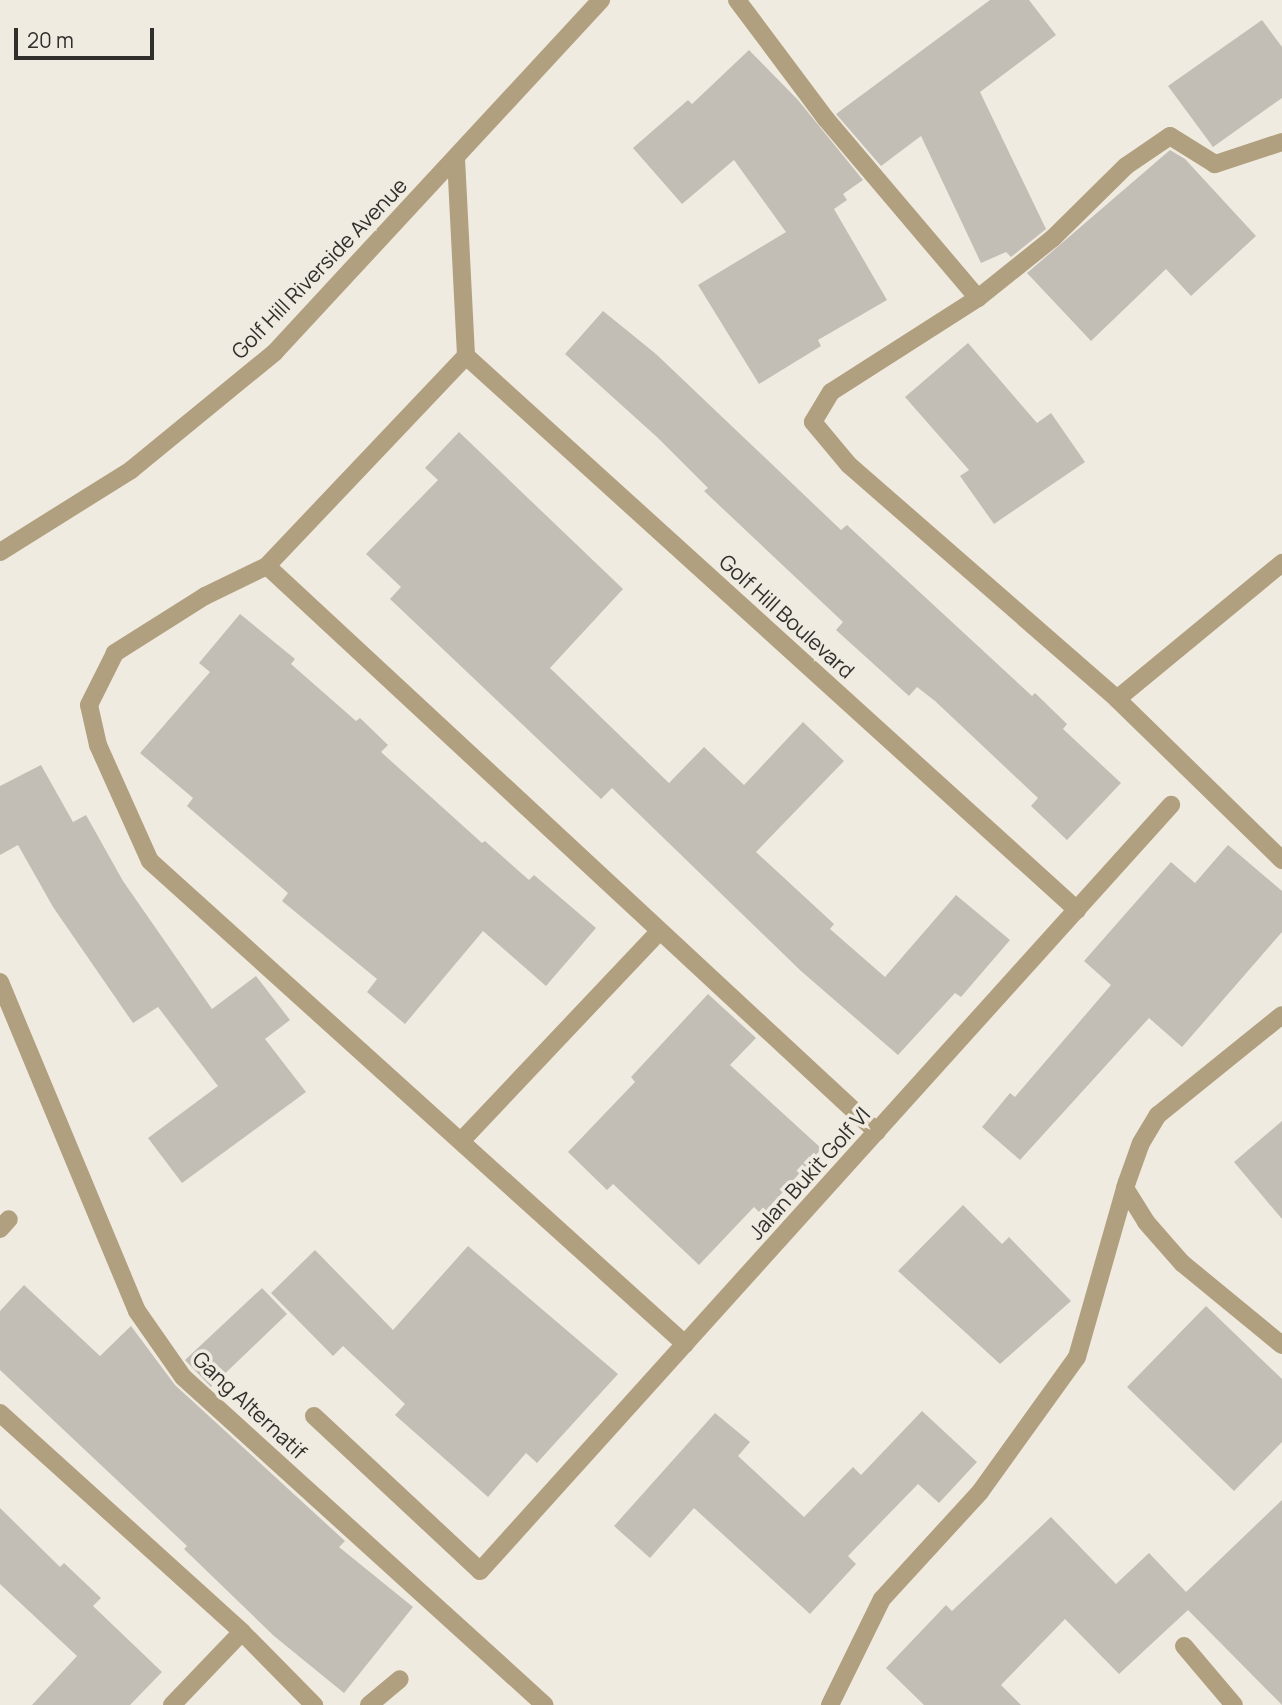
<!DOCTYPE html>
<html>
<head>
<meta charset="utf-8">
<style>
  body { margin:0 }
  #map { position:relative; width:1282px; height:1705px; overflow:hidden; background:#f0ebe1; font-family:Manrope,sans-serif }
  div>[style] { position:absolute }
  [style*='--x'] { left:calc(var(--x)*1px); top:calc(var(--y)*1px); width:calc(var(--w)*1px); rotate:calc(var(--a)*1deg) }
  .building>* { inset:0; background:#c3beb5 }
  .minor>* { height:18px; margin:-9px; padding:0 9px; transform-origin:9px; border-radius:9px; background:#b1a07f }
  span { translate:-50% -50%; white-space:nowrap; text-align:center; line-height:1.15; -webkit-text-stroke:7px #f0ebe1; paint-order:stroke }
  .street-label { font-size:21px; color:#312f2c }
  .scale { position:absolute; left:14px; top:28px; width:140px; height:32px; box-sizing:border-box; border:4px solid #312f2c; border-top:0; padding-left:9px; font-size:21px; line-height:24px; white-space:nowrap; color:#312f2c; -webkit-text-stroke:5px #f0ebe1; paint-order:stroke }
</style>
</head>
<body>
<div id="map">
  <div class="building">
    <div style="clip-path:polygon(990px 0,1029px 0,1056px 35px,980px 92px,1046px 229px,1011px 257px,1006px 252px,981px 263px,921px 136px,881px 166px,836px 114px)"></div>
    <div style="clip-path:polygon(1262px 20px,1282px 47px,1282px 98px,1213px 147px,1168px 86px)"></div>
    <div style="clip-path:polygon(749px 50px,798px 100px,863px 180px,843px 194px,847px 200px,834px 209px,887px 300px,818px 340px,821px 346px,759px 384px,698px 285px,786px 232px,734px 160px,682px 204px,633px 148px,688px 100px,692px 104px)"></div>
    <div style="clip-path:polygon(1170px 150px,1185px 159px,1256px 236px,1191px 296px,1166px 269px,1091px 341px,1027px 273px)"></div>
    <div style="clip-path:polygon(603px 311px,656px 354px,841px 530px,847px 525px,1032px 696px,1035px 693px,1067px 724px,1063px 729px,1121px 783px,1067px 840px,1031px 806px,1038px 798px,935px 701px,917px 687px,909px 696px,836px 630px,843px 622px,704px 491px,708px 488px,658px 438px,565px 354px)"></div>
    <div style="clip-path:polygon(968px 343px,1037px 423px,1051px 413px,1085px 462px,994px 524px,960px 476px,969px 470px,905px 397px)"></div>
    <div style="clip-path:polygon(459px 432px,623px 589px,550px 668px,669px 783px,704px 747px,744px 785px,803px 722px,844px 761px,756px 852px,834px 924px,830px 929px,885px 977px,956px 895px,1010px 940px,961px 997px,955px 993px,898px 1055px,801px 971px,612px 788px,601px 799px,390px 599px,401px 587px,366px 554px,438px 480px,425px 468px)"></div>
    <div style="clip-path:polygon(240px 614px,295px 659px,291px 664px,356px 721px,360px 718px,388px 745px,381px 752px,482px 843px,485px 841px,529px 880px,534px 875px,596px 928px,546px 986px,483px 931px,405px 1024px,367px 992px,377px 979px,282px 901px,288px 893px,187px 806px,193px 798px,140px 753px,210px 672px,199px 663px)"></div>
    <div style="clip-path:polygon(41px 765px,73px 822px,86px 815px,123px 881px,212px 1009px,256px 976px,290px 1020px,265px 1039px,306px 1092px,182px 1183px,148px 1138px,218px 1086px,158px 1007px,133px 1023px,53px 907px,18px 845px,0 855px,0 786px)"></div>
    <div style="clip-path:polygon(1228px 845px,1282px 891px,1282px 932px,1182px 1047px,1149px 1018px,1020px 1160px,982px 1127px,1010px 1093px,1015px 1097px,1111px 985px,1084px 961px,1171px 862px,1195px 883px)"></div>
    <div style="clip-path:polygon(708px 994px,756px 1038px,730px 1065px,822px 1149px,762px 1215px,754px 1207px,699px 1265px,613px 1184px,607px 1190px,568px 1152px,635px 1082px,631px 1077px)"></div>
    <div style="clip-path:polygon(1282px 1121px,1282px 1219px,1234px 1162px)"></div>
    <div style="clip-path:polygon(963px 1205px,1002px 1244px,1009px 1237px,1071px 1301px,1000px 1364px,898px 1271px)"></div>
    <div style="clip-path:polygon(468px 1246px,618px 1374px,537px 1463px,526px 1453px,488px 1497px,395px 1415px,405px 1404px,343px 1346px,333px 1356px,271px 1293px,315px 1250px,393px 1330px)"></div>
    <div style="clip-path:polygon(24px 1285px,100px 1356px,131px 1326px,175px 1385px,345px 1541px,339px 1547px,413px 1607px,344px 1693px,274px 1636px,184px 1549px,187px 1546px,0 1370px,0 1311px)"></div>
    <div style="clip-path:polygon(262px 1288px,287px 1314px,211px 1387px,185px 1360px)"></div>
    <div style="clip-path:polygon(1206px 1306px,1282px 1379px,1282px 1442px,1234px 1491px,1127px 1387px)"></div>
    <div style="clip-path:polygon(922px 1411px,977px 1462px,939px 1503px,918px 1484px,848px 1556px,856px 1564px,810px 1614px,694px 1508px,650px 1558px,614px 1526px,715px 1413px,750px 1442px,738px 1456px,804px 1517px,853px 1467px,861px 1475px)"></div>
    <div style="clip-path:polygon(1282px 1500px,1282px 1705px,1188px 1610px,1119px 1674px,1065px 1619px,1001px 1685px,1021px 1705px,924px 1705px,886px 1668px,946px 1605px,952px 1611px,1051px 1517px,1116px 1584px,1149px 1553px,1186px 1592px)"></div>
    <div style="clip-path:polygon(0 1508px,60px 1567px,64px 1563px,101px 1598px,93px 1606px,162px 1672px,130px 1705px,32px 1705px,77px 1656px,0 1584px)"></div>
  </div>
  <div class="minor">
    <div style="--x:737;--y:0;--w:149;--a:53.2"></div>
    <div style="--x:826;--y:119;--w:235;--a:49.7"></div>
    <div style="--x:1282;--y:142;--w:71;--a:161.8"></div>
    <div style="--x:1215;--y:164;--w:53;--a:-148.1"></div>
    <div style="--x:1170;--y:136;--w:53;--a:145.7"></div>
    <div style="--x:1126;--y:166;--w:103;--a:135.4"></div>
    <div style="--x:1053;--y:238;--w:96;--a:141.3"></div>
    <div style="--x:978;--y:298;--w:174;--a:147.4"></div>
    <div style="--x:831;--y:392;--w:35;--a:121"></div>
    <div style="--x:813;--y:422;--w:56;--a:50.1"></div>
    <div style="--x:849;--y:465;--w:356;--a:41.1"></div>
    <div style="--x:1117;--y:699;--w:231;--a:44.3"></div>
    <div style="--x:456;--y:158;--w:198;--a:87.1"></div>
    <div style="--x:466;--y:356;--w:289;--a:133.5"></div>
    <div style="--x:267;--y:566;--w:69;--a:154.2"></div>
    <div style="--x:205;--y:596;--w:107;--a:147.7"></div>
    <div style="--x:115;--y:653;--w:58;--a:116.6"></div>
    <div style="--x:89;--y:705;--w:41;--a:77.3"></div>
    <div style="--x:98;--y:745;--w:127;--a:65.9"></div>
    <div style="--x:150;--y:861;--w:721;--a:42.08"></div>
    <div style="--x:466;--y:356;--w:825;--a:42.2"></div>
    <div style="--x:0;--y:552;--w:155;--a:-32"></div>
    <div style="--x:131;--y:470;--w:186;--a:-39.3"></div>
    <div style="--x:275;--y:352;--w:480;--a:-47.2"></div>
    <div style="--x:267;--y:566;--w:832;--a:42.86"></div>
    <div style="--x:1117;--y:699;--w:214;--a:-39.5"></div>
    <div style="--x:0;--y:982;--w:356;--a:67.4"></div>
    <div style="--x:137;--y:1311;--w:80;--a:55.1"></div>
    <div style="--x:183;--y:1377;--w:488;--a:42.2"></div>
    <div style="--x:463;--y:1139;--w:286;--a:-46.6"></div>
    <div style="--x:1125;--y:1188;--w:40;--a:58"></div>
    <div style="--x:1146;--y:1222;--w:55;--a:48.7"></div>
    <div style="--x:1182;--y:1263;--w:129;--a:39.4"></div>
    <div style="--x:0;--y:1229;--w:13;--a:-48"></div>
    <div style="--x:0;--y:1413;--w:326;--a:42.1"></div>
    <div style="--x:242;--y:1632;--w:103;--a:45.4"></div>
    <div style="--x:314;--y:1416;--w:227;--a:43"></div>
    <div style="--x:480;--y:1571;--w:1032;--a:-47.95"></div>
    <div style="--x:1184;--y:1646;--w:77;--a:49.7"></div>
    <div style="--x:172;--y:1705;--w:101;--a:-46.2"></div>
    <div style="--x:369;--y:1705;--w:40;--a:-40"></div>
    <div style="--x:830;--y:1705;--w:118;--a:-63.9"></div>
    <div style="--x:882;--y:1599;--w:145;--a:-47.5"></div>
    <div style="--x:980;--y:1492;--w:166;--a:-54.3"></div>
    <div style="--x:1077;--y:1357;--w:182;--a:-74.1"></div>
    <div style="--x:1127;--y:1182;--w:41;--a:-70.3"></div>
    <div style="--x:1141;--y:1143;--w:33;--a:-59"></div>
    <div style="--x:1158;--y:1115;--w:159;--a:-38.9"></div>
  </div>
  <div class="street-label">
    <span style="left:319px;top:268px;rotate:-46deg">Golf Hill Riverside Avenue</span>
    <span style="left:787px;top:616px;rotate:42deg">Golf Hill Boulevard</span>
    <span style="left:809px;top:1173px;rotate:-48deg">Jalan Bukit Golf VI</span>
    <span style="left:250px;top:1405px;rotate:43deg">Gang Alternatif</span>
  </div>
  <div class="scale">20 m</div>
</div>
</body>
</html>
